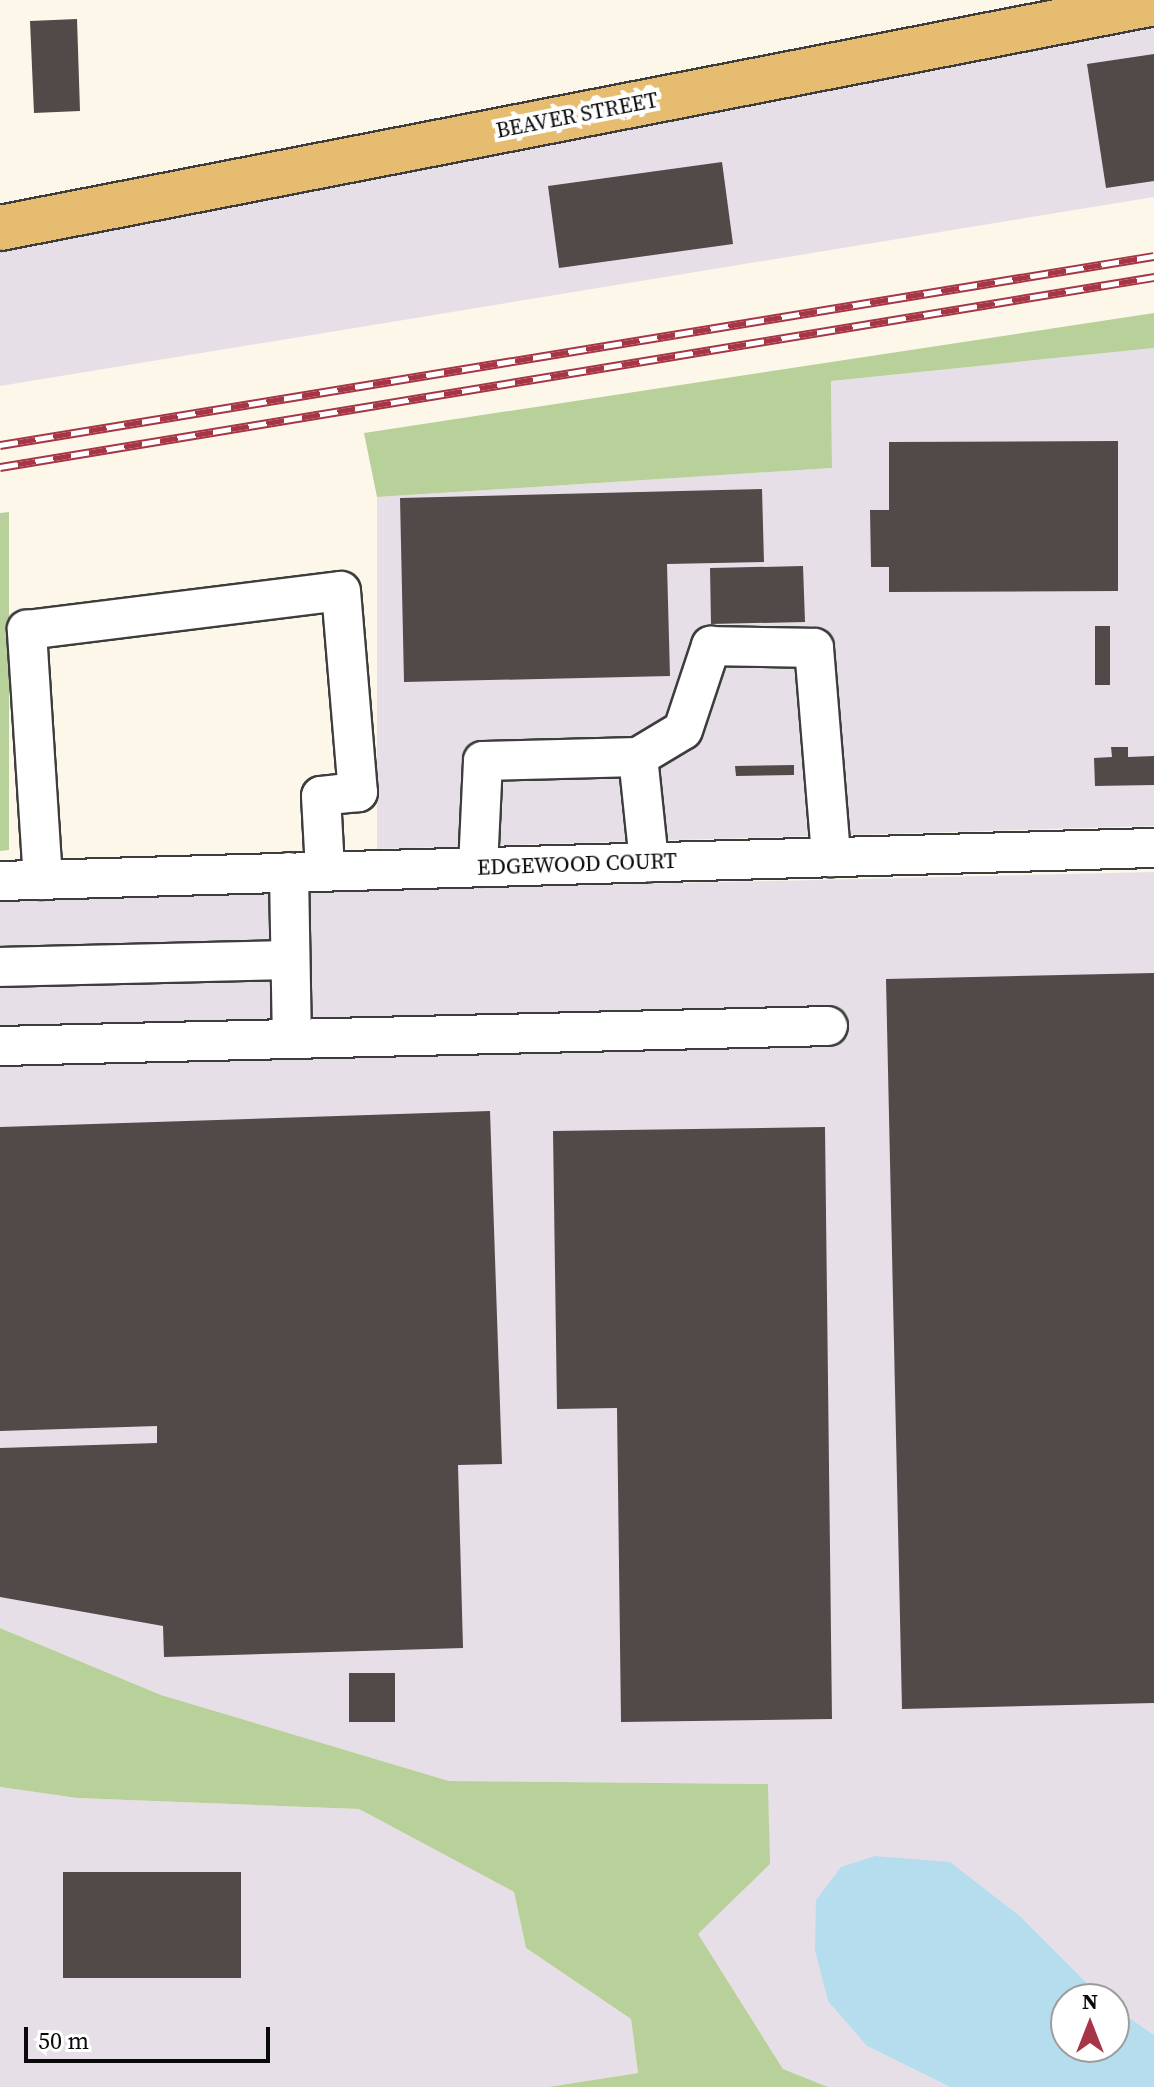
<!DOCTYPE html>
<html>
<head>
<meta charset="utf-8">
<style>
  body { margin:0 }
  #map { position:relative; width:1154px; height:2087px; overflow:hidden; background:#fcf7e9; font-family:"Source Serif 4",serif }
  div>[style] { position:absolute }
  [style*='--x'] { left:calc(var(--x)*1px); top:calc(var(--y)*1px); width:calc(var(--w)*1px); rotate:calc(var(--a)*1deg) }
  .industrial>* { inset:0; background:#e6dfe8 }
  .forest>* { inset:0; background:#b8d09a }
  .water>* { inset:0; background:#b5dded }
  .building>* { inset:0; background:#514a48 }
  .roads { filter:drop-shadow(2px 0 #3d3d3d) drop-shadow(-2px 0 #3d3d3d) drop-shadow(0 2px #3d3d3d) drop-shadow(0 -2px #3d3d3d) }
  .minor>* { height:38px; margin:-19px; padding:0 19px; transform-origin:19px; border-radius:19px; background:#fff }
  .major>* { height:44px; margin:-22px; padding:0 22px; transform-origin:22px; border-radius:22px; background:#e6bd70 }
  .rail>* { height:9px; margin-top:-4.5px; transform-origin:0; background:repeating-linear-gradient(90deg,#fff 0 18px,#a63546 0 36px); box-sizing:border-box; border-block:2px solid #a63546 }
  span { translate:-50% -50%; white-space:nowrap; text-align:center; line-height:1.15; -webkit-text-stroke:8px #fff; paint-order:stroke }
  .street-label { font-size:22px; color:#0a0a0a }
  .north { position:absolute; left:1050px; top:1983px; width:80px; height:80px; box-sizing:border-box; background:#fff; border:2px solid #9d9d9d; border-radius:50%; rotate:0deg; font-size:22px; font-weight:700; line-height:32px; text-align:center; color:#0a0a0a }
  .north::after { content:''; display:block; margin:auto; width:28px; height:36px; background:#a63546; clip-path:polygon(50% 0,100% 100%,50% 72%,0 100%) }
  .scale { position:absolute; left:24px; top:2027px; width:246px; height:36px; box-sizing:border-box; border:4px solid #0a0a0a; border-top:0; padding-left:10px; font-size:24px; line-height:28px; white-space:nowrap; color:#0a0a0a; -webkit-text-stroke:6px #fff; paint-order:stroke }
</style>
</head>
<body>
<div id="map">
  <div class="industrial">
    <div style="clip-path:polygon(1154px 21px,1154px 197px,0 386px,0 249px)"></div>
    <div style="clip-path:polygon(1154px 348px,1154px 826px,377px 849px,377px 497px,832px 468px,831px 381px)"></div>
    <div style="clip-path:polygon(1154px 872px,1154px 2035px,1114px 2007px,1114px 1999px,1101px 1997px,1021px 1917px,867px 2046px,950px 2087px,828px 2087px,783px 2069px,697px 1933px,769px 1864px,768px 1784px,449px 1781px,161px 1695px,0 1628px,0 899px)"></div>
    <div style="clip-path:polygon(0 1787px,77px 1798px,359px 1809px,514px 1892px,526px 1948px,631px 2019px,638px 2073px,548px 2087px,0 2087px)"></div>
  </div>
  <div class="forest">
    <div style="clip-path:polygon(1154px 313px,1154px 348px,831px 381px,832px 468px,377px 497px,364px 433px)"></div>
    <div style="clip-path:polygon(9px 512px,9px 850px,0 851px,0 513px)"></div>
    <div style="clip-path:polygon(0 1628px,161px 1695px,449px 1781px,768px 1784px,770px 1864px,698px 1934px,783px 2069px,828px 2087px,548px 2087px,638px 2073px,631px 2019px,526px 1948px,514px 1892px,359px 1809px,77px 1798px,0 1787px)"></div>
  </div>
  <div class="water">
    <div style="clip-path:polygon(875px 1856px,950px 1862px,1021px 1917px,1103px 1999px,1066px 1999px,1066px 2047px,1114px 2047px,1114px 2007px,1154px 2035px,1154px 2087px,950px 2087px,867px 2046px,828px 2001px,815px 1950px,816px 1900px,841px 1867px)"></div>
  </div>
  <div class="building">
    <div style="clip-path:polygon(77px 19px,80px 111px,34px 113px,30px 21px)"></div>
    <div style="clip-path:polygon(1154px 54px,1154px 181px,1106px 188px,1087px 64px)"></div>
    <div style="clip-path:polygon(722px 162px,733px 244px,559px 268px,548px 186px)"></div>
    <div style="clip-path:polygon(1118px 441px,1118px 591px,889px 592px,889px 567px,871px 567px,870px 510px,889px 510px,889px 442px)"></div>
    <div style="clip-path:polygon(762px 489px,764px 562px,667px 564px,670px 676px,404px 682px,400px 498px)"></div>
    <div style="clip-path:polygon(803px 566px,805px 622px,711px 624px,710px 568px)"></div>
    <div style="clip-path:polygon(1095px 626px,1110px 626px,1110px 685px,1095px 685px)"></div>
    <div style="clip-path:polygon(1111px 747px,1128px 747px,1128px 757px,1154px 756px,1154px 785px,1095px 786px,1094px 758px,1112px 757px)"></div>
    <div style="clip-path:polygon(794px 765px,794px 775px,736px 776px,735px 766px)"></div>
    <div style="clip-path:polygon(1154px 973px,1154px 1703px,902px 1709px,886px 979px)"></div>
    <div style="clip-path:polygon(490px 1111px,502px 1464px,458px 1465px,463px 1648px,164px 1657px,163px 1626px,0 1597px,0 1448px,157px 1443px,157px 1426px,0 1431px,0 1127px)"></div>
    <div style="clip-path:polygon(825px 1127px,832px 1719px,621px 1722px,617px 1408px,557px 1409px,553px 1131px)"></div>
    <div style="clip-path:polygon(349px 1673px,395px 1673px,395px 1722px,349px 1722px)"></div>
    <div style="clip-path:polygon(63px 1872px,241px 1872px,241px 1978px,63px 1978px)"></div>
  </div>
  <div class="roads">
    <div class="minor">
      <div style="--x:638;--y:757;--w:52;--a:-31"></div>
      <div style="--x:683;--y:730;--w:89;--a:-71.6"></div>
      <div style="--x:711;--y:646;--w:103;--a:1.1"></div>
      <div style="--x:814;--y:648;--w:210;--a:85.3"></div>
      <div style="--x:478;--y:867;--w:106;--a:-87.3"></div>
      <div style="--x:483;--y:761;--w:155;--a:-1.5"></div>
      <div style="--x:638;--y:757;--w:106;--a:84"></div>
      <div style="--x:289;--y:872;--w:165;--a:89"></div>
      <div style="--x:43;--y:880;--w:251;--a:-93.7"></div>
      <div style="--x:27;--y:630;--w:316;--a:-7.1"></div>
      <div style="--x:341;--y:591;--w:202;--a:85.2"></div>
      <div style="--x:358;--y:792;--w:37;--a:174"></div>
      <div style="--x:321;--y:796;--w:75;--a:86.9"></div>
      <div style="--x:0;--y:881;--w:1154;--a:-1.64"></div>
      <div style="--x:0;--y:967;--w:290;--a:-1.4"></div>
      <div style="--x:0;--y:1046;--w:828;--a:-1.38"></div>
    </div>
    <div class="major">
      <div style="--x:0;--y:228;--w:1176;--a:-11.03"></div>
    </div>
  </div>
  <div class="rail">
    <div style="--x:0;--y:445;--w:1169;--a:-9.3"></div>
    <div style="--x:0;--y:467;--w:1170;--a:-9.35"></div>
  </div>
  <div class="street-label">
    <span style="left:577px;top:115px;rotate:-11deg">BEAVER STREET</span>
    <span style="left:577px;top:864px;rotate:-2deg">EDGEWOOD COURT</span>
  </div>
  <div class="north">N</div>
  <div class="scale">50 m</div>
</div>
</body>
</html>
